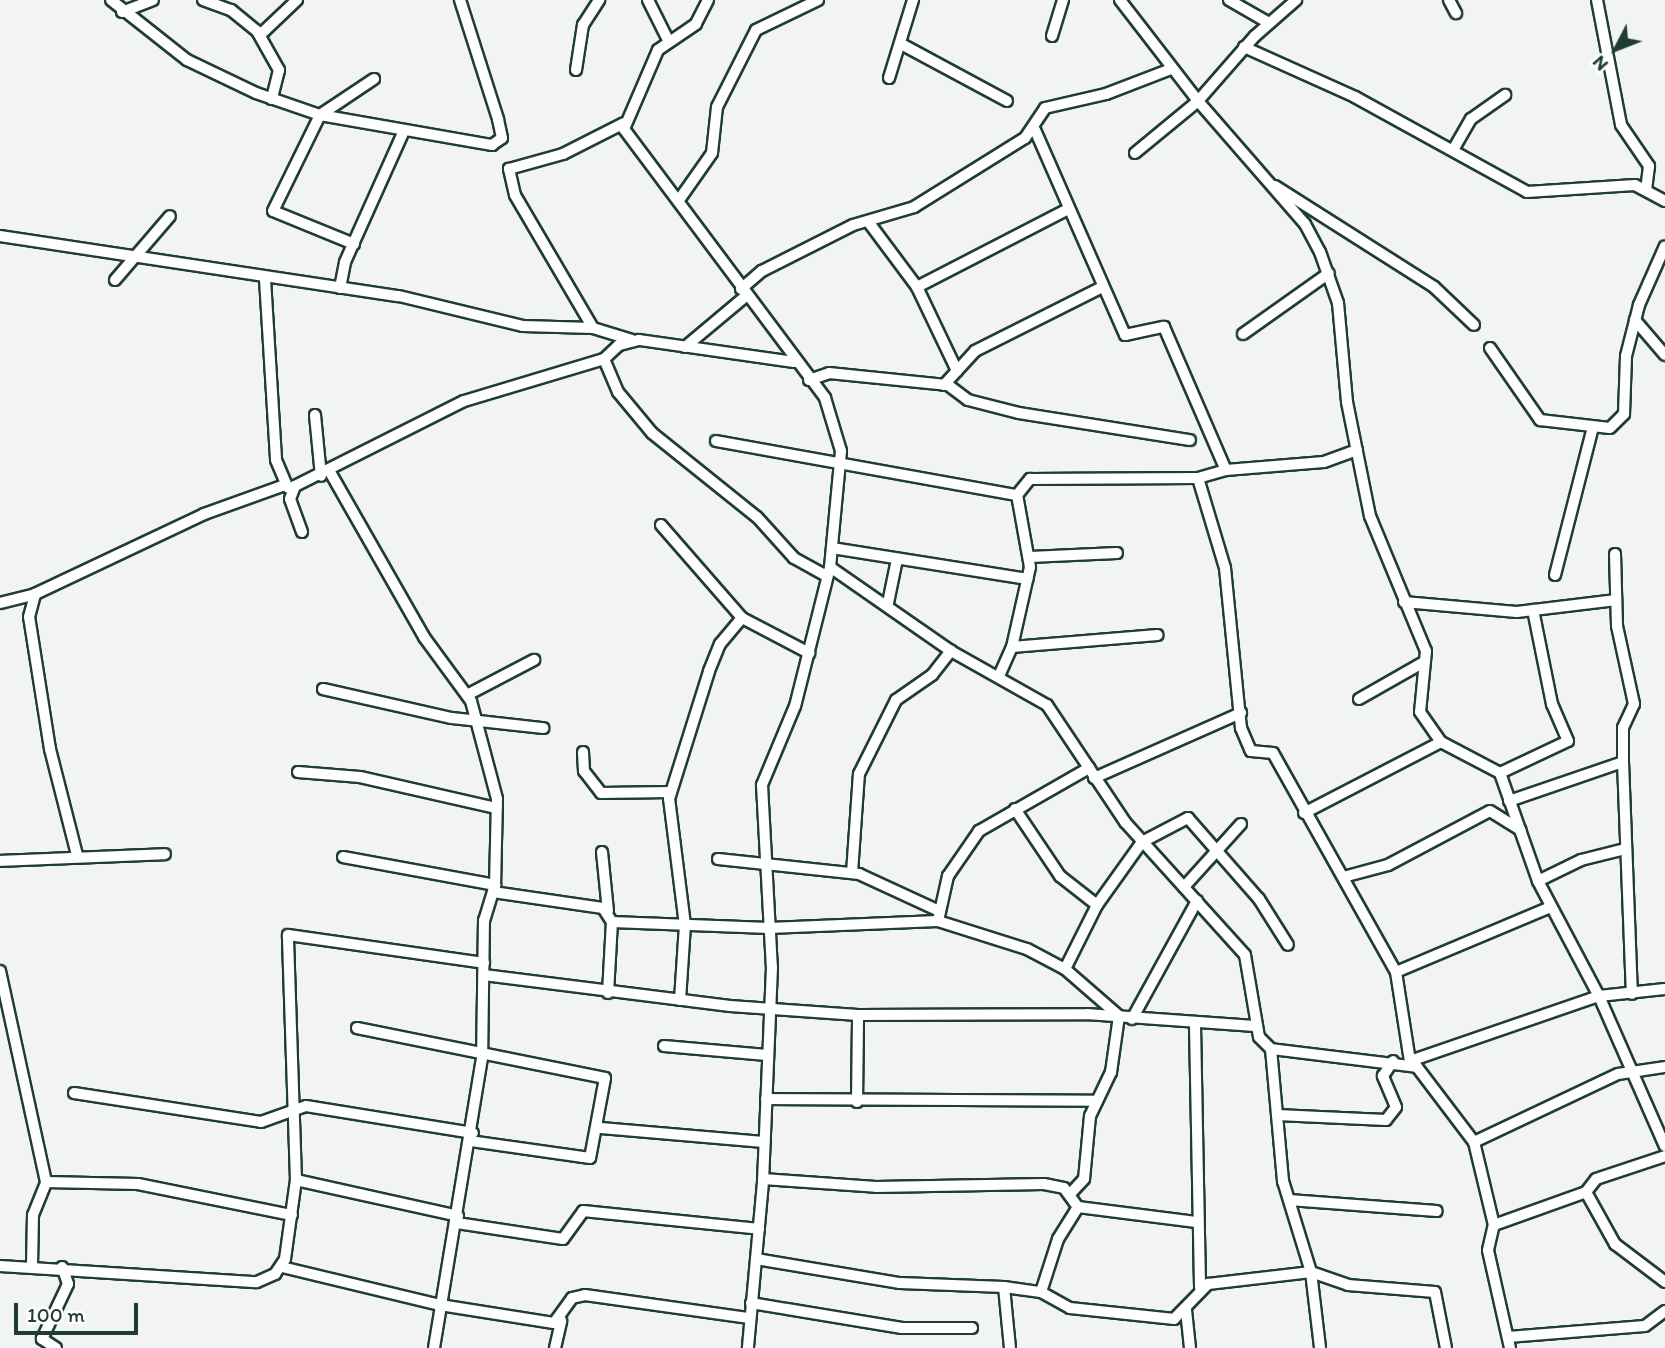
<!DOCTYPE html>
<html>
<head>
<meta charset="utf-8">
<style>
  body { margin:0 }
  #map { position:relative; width:1665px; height:1348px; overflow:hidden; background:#f2f3f3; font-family:Itim,sans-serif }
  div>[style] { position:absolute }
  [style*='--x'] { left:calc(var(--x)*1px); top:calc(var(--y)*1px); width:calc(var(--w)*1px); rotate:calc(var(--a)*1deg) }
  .roads { filter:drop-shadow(2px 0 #1f3d34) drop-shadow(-2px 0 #1f3d34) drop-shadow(0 2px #1f3d34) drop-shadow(0 -2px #1f3d34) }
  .minor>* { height:10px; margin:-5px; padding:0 5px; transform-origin:5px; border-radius:5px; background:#fff }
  span { translate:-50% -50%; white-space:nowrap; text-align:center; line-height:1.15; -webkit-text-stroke:5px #fff; paint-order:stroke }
  .north { position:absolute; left:1581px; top:14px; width:70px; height:70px; -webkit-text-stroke:5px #fff; paint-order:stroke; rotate:228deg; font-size:19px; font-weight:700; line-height:28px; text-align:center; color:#1f3d34 }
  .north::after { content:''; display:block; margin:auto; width:24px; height:32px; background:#1f3d34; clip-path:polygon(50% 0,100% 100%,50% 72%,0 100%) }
  .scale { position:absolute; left:14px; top:1303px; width:124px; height:32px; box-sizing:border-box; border:4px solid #1f3d34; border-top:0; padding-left:9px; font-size:21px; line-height:24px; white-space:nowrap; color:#1f3d34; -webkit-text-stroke:5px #fff; paint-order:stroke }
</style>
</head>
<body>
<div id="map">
  <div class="roads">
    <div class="minor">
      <div style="--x:111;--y:0;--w:97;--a:38.3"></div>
      <div style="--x:187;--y:60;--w:76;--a:25.6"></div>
      <div style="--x:256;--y:93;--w:68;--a:19"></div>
      <div style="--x:320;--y:115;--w:175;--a:9.9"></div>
      <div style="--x:492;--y:145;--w:12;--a:-35"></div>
      <div style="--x:502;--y:138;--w:19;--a:-102"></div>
      <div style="--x:498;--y:119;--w:125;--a:-107.7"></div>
      <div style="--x:203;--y:0;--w:30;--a:20"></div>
      <div style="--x:231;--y:10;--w:33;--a:39"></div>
      <div style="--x:257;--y:31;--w:45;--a:60.6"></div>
      <div style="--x:279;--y:70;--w:30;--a:104"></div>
      <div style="--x:648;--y:0;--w:45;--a:63.4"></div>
      <div style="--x:708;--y:0;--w:27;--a:117"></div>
      <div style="--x:696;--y:24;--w:46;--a:145.6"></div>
      <div style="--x:658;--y:50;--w:86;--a:113.3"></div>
      <div style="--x:624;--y:129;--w:336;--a:53.2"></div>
      <div style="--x:825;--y:398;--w:55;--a:73.2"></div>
      <div style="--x:841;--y:451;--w:117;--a:95.4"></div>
      <div style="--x:830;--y:567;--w:143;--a:104.1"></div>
      <div style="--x:795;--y:706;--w:86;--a:112.7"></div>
      <div style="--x:762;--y:785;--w:182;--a:86.9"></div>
      <div style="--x:772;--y:967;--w:215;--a:92.4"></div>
      <div style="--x:763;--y:1182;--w:167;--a:95.2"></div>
      <div style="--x:1120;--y:0;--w:128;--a:52.3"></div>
      <div style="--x:1198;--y:101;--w:86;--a:-48.8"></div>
      <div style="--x:1255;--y:36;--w:55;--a:-41.3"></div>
      <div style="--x:1229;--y:0;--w:46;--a:29.9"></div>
      <div style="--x:1449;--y:0;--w:15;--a:62"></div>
      <div style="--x:1597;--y:0;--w:127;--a:79.1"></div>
      <div style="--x:1621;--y:125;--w:50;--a:55.7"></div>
      <div style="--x:1649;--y:166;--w:23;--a:97"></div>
      <div style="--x:122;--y:12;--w:33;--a:-21"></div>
      <div style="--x:260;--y:35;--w:51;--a:-43.4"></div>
      <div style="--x:1052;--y:36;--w:38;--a:-73"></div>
      <div style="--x:903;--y:45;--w:118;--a:28.3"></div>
      <div style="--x:1244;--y:47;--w:122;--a:24.2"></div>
      <div style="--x:1355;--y:97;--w:196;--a:28.9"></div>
      <div style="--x:1527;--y:192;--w:108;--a:-3.7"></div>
      <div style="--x:1635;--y:185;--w:34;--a:28"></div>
      <div style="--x:576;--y:70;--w:46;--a:-81.2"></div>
      <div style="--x:583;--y:25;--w:30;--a:-57"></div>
      <div style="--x:889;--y:78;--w:82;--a:-72.9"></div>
      <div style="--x:1035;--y:130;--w:224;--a:66.3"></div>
      <div style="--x:1125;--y:335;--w:40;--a:-12"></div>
      <div style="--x:1164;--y:327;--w:156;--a:66.6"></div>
      <div style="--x:1453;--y:150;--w:36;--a:-60"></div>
      <div style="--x:1471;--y:119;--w:42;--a:-35.2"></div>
      <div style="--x:1135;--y:153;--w:82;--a:-39.5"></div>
      <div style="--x:1198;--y:101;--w:163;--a:49"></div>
      <div style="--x:1305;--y:224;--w:32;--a:62"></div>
      <div style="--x:1320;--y:252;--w:54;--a:70.6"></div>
      <div style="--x:1338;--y:303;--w:99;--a:84.8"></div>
      <div style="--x:1347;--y:402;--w:116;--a:78.6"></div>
      <div style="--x:1370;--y:516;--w:146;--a:67.5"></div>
      <div style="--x:1426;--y:651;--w:61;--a:95.6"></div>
      <div style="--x:1420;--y:712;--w:37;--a:55"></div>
      <div style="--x:1441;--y:742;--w:67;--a:27.7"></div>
      <div style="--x:1500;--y:773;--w:114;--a:70.6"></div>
      <div style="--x:1538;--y:881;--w:130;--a:62.1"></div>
      <div style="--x:1599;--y:996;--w:164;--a:66.3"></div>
      <div style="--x:1275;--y:186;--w:188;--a:32.4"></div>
      <div style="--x:1434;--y:287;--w:55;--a:43.5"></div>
      <div style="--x:679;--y:200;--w:57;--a:-54.9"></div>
      <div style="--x:712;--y:153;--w:46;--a:-83.8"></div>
      <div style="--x:717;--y:107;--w:86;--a:-63.1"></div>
      <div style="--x:756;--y:30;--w:69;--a:-25.8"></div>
      <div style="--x:870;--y:224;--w:79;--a:53.3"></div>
      <div style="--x:917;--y:287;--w:93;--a:64.5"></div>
      <div style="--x:0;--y:236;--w:403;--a:8.6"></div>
      <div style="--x:399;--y:296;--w:128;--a:13.6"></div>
      <div style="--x:523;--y:326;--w:70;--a:1.6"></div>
      <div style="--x:593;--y:328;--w:41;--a:17.1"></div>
      <div style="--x:354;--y:244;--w:87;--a:-157.8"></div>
      <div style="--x:273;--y:211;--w:107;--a:-63.9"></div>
      <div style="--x:320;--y:115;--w:65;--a:-33.7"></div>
      <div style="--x:265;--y:279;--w:181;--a:86.5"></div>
      <div style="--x:276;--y:460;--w:30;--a:67"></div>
      <div style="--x:115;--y:280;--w:84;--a:-49.3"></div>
      <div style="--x:917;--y:287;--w:168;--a:-27.3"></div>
      <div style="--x:340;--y:288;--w:26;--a:-79"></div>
      <div style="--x:345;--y:262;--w:144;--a:-65.8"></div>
      <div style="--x:741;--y:289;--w:28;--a:-41"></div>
      <div style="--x:762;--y:271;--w:102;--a:-26.8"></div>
      <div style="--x:853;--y:225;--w:64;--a:-16.4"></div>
      <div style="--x:914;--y:207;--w:131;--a:-31.9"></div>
      <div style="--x:1025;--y:138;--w:36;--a:-56"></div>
      <div style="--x:1045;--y:108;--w:63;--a:-12.9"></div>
      <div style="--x:1106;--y:94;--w:70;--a:-21"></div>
      <div style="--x:1635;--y:320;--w:46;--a:49.4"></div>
      <div style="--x:593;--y:328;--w:154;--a:-120.4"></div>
      <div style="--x:515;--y:195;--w:27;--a:-103"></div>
      <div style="--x:509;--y:169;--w:56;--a:-15.5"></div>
      <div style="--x:563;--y:154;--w:68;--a:-26.9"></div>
      <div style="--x:1243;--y:334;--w:105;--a:-35.3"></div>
      <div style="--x:685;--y:347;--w:80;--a:-39.9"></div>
      <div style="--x:1490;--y:348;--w:88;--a:55.2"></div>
      <div style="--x:1540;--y:420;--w:70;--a:6.5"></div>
      <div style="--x:1610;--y:428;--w:20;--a:-45"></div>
      <div style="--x:1624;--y:414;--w:58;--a:-88"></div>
      <div style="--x:1626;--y:356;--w:53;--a:-75.7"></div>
      <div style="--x:1639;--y:305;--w:64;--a:-66.2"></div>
      <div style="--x:794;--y:362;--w:157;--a:-171.9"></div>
      <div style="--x:639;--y:340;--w:21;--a:166"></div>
      <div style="--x:619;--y:345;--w:21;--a:137"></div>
      <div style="--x:604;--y:359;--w:36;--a:67"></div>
      <div style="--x:618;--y:392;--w:53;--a:50.3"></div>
      <div style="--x:652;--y:433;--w:134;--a:38.7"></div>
      <div style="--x:757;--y:517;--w:55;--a:47.9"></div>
      <div style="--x:794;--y:558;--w:38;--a:29"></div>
      <div style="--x:809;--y:380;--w:21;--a:-19"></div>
      <div style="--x:829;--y:373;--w:120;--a:5.8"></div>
      <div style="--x:948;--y:385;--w:25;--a:37"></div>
      <div style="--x:968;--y:400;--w:53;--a:14.3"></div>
      <div style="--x:1019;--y:413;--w:173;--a:9"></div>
      <div style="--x:944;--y:385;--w:46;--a:-47.6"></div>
      <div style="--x:975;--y:351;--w:142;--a:-26.7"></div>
      <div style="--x:315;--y:415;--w:61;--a:84.4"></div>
      <div style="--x:716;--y:441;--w:306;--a:10.2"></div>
      <div style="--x:330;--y:472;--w:190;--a:60.3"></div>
      <div style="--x:424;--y:637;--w:79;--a:53.7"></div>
      <div style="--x:471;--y:701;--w:101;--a:75.1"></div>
      <div style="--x:497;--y:799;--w:86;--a:91.3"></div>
      <div style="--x:495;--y:885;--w:37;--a:107"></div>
      <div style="--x:484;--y:920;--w:138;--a:90.8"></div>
      <div style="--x:482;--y:1058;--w:294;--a:99.4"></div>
      <div style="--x:1198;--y:478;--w:94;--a:73.3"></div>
      <div style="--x:1225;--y:568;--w:161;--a:84.3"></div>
      <div style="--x:1241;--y:728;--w:25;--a:67"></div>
      <div style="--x:1251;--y:751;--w:22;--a:5"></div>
      <div style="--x:1273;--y:753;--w:251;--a:60.7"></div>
      <div style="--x:1396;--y:972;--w:90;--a:81.1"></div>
      <div style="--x:1410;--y:1061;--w:200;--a:-19"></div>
      <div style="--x:1599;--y:996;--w:66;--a:-6.1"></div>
      <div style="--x:661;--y:525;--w:123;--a:48.9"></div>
      <div style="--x:302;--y:532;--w:35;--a:-110"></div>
      <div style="--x:290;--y:499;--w:14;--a:-69"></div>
      <div style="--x:295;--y:486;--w:189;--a:-26.7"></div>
      <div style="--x:464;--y:401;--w:146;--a:-16.7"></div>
      <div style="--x:832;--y:548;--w:198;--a:9"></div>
      <div style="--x:1615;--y:554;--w:72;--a:88.4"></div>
      <div style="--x:1617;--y:626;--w:80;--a:77.7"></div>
      <div style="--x:1634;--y:704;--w:26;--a:115"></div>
      <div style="--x:1623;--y:728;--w:34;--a:90"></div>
      <div style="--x:1623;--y:762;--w:232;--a:87.8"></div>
      <div style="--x:1030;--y:557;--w:87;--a:-2.6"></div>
      <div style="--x:830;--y:567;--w:147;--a:34.8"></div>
      <div style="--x:951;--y:651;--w:110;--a:29.4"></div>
      <div style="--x:1047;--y:705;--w:141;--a:56.3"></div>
      <div style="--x:1125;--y:822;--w:179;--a:47.9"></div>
      <div style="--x:1245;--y:955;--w:83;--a:80.3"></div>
      <div style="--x:1259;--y:1037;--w:17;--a:45"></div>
      <div style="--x:1271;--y:1049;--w:147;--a:7"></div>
      <div style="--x:1417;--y:1067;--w:94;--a:52.8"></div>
      <div style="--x:1474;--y:1142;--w:85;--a:76.5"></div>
      <div style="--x:1555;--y:575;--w:153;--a:-75.6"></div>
      <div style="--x:1404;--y:602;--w:113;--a:5.1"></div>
      <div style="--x:1517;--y:612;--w:100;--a:-6.9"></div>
      <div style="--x:0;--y:603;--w:36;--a:-14"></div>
      <div style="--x:888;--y:603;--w:45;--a:-78.4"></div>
      <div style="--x:1012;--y:647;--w:146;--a:-4.7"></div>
      <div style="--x:999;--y:676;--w:32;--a:-66"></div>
      <div style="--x:1012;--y:647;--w:82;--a:-77.3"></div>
      <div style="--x:1030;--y:567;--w:73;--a:-100.2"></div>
      <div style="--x:1017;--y:495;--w:21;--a:-51"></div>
      <div style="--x:1030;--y:479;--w:168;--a:-0.3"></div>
      <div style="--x:1198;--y:478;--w:29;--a:-16"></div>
      <div style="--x:1226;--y:470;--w:98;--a:-4.7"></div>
      <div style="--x:1324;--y:462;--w:35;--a:-20"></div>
      <div style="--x:323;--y:689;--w:132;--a:12.7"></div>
      <div style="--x:452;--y:718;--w:92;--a:6.3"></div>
      <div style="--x:467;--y:695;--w:76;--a:-27.6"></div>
      <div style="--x:1359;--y:699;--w:75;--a:-29.6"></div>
      <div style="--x:583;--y:752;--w:19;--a:87"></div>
      <div style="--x:584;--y:771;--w:28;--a:52"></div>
      <div style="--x:601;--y:793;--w:70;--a:-0.8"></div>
      <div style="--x:298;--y:772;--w:62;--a:4.6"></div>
      <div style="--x:360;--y:777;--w:140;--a:12.8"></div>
      <div style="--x:1500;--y:773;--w:75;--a:-25.2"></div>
      <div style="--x:1568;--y:741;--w:40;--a:-113.4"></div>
      <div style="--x:1552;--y:704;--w:96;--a:-101.4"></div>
      <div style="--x:1094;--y:778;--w:161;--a:-23.9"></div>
      <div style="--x:1509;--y:801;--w:120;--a:-18.9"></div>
      <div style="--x:1015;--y:809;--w:81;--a:56.1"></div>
      <div style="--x:1060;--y:876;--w:47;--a:38.1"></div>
      <div style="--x:1304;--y:813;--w:154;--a:-27.4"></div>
      <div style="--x:602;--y:852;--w:59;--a:84.2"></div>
      <div style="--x:77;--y:855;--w:109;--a:-104.3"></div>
      <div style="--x:50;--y:749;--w:134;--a:-99"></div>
      <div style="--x:29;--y:617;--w:24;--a:-75"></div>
      <div style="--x:35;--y:594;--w:187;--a:-25.3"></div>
      <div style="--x:204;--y:514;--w:86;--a:-19.7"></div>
      <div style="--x:343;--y:857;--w:155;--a:10.4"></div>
      <div style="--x:718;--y:859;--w:142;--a:6.1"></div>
      <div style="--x:859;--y:874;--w:86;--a:24.8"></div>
      <div style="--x:0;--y:861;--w:165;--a:-2.4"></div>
      <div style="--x:852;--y:873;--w:99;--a:-86"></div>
      <div style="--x:859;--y:774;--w:83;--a:-63.4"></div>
      <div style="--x:896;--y:700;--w:44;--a:-34.8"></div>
      <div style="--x:932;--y:675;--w:31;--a:-52"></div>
      <div style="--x:1347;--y:876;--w:42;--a:-15"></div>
      <div style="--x:1388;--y:865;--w:115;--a:-27.9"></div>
      <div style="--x:1490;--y:811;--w:36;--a:32"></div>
      <div style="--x:1538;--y:881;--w:48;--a:-26"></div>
      <div style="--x:1581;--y:860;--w:45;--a:-14"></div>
      <div style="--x:1184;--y:887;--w:85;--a:-47.9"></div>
      <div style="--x:493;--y:892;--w:111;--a:8.3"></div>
      <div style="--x:603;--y:908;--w:17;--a:57"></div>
      <div style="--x:938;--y:921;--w:46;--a:-77.5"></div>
      <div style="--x:948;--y:876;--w:55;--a:-55.4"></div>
      <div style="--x:979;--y:831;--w:127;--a:-29.8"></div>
      <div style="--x:1065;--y:969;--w:72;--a:-63.4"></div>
      <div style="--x:1097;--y:905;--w:77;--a:-54.5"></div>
      <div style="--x:1142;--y:842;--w:52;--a:-27.6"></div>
      <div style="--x:1188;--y:818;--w:108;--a:48.8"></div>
      <div style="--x:1259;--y:899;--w:54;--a:57.8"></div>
      <div style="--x:0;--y:971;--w:216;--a:77.7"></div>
      <div style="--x:46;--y:1182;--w:92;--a:1.2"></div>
      <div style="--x:138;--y:1184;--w:157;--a:11.4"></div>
      <div style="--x:1396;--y:972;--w:168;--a:-22.8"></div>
      <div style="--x:484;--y:975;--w:248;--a:7.2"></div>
      <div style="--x:730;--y:1006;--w:128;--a:4"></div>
      <div style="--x:858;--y:1015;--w:230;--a:-0.2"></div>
      <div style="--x:1088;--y:1014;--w:169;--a:4.1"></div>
      <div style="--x:608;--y:993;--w:71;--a:-86.8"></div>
      <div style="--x:612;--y:922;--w:157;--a:2.2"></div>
      <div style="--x:769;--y:928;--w:169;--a:-2.4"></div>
      <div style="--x:938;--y:921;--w:93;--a:17.5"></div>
      <div style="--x:1027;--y:949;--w:43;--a:27.8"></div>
      <div style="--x:1065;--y:969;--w:72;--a:41"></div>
      <div style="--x:1119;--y:1016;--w:57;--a:98.1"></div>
      <div style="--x:1111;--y:1072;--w:49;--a:115.5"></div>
      <div style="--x:1090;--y:1116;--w:63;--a:95.4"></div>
      <div style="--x:1084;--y:1179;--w:21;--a:133"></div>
      <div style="--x:680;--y:1000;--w:75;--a:-86.2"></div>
      <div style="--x:685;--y:925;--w:127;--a:-97.2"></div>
      <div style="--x:669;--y:799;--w:134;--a:-72.6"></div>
      <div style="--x:709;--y:671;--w:29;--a:-68"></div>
      <div style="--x:720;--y:644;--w:34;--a:-50"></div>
      <div style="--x:742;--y:618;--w:76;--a:27.6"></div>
      <div style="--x:1132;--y:1019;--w:135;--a:-61.2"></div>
      <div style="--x:1195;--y:1025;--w:263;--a:88.9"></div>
      <div style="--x:357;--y:1028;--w:253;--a:11.4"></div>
      <div style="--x:605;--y:1078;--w:81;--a:100.6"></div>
      <div style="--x:590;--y:1158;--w:120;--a:-171.9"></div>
      <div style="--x:664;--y:1046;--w:103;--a:5"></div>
      <div style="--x:1271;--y:1049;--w:133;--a:84.8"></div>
      <div style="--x:1283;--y:1181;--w:95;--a:72.9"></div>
      <div style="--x:1311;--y:1272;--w:77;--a:83.2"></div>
      <div style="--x:74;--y:1093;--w:189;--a:8.8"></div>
      <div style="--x:261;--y:1122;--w:48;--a:-19.6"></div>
      <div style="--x:306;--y:1106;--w:169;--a:9.2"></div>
      <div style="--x:766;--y:1099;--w:331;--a:0.3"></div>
      <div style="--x:857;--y:1102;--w:87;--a:-89.3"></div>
      <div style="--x:1277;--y:1115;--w:109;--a:2.6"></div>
      <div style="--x:1386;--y:1120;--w:16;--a:-52"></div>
      <div style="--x:1396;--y:1107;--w:34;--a:-113"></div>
      <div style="--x:1383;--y:1076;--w:18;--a:-56"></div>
      <div style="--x:600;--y:1128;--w:165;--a:4.9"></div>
      <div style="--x:1474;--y:1142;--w:159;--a:-25.3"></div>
      <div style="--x:1618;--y:1074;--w:48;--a:-8.5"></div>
      <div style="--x:763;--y:1179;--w:113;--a:4"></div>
      <div style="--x:876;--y:1187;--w:168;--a:-1"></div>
      <div style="--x:1044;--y:1184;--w:20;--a:11"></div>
      <div style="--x:1064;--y:1188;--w:24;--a:54"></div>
      <div style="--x:1078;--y:1207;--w:119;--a:7.2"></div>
      <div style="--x:296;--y:1180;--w:166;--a:12.5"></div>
      <div style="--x:1586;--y:1192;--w:16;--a:-52"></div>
      <div style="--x:1596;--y:1179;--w:73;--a:-18.4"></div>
      <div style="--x:1289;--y:1200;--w:148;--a:4.3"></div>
      <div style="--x:457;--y:1223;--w:107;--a:8.6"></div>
      <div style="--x:563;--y:1239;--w:34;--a:-54"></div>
      <div style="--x:583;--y:1211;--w:177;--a:5.8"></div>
      <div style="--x:756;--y:1259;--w:146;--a:9.5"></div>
      <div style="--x:900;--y:1283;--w:104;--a:2.2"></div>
      <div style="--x:1004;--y:1287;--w:61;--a:84.4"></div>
      <div style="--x:0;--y:1266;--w:257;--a:3.6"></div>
      <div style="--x:257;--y:1282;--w:20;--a:-24"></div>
      <div style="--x:275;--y:1274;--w:18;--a:-56"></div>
      <div style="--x:285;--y:1259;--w:80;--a:-82.1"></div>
      <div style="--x:296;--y:1180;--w:245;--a:-91.9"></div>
      <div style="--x:288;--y:935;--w:198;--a:8.1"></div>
      <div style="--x:32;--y:1266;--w:51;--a:-88.9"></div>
      <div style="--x:33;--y:1215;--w:35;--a:-68"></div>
      <div style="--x:282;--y:1267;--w:163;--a:13.5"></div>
      <div style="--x:440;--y:1305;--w:115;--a:9"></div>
      <div style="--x:554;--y:1323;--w:31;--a:-54"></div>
      <div style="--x:572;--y:1298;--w:13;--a:-13"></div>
      <div style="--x:585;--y:1295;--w:166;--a:8"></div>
      <div style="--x:1004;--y:1287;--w:37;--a:8"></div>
      <div style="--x:1041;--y:1292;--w:33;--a:29"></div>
      <div style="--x:1070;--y:1308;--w:105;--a:6"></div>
      <div style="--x:1174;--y:1319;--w:49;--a:-45.8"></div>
      <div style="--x:1208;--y:1284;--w:104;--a:-6.6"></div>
      <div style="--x:1311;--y:1272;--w:39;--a:19"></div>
      <div style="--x:1348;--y:1285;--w:87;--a:4.6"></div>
      <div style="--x:1435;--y:1292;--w:57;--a:78.9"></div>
      <div style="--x:1041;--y:1292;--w:56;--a:-72.2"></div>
      <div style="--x:1058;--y:1239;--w:38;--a:-58"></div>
      <div style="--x:751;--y:1303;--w:153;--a:9.4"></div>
      <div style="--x:902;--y:1328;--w:70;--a:0"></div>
      <div style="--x:1186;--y:1310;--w:38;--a:84"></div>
      <div style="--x:1508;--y:1337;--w:137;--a:-4.6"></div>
      <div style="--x:1645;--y:1326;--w:25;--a:-37"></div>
      <div style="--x:56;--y:1348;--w:17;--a:-147"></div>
      <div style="--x:42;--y:1339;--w:61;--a:-64.7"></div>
      <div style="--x:68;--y:1284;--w:18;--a:-109"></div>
      <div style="--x:555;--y:1348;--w:28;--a:-77"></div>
      <div style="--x:1510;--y:1348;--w:100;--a:-102.7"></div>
      <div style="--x:1488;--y:1250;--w:26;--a:-77"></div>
      <div style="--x:1494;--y:1225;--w:98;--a:-19.7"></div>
      <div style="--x:1586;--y:1192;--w:60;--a:60.9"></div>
      <div style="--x:1615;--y:1244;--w:63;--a:37.2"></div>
    </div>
  </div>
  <div class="north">N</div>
  <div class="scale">100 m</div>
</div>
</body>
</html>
